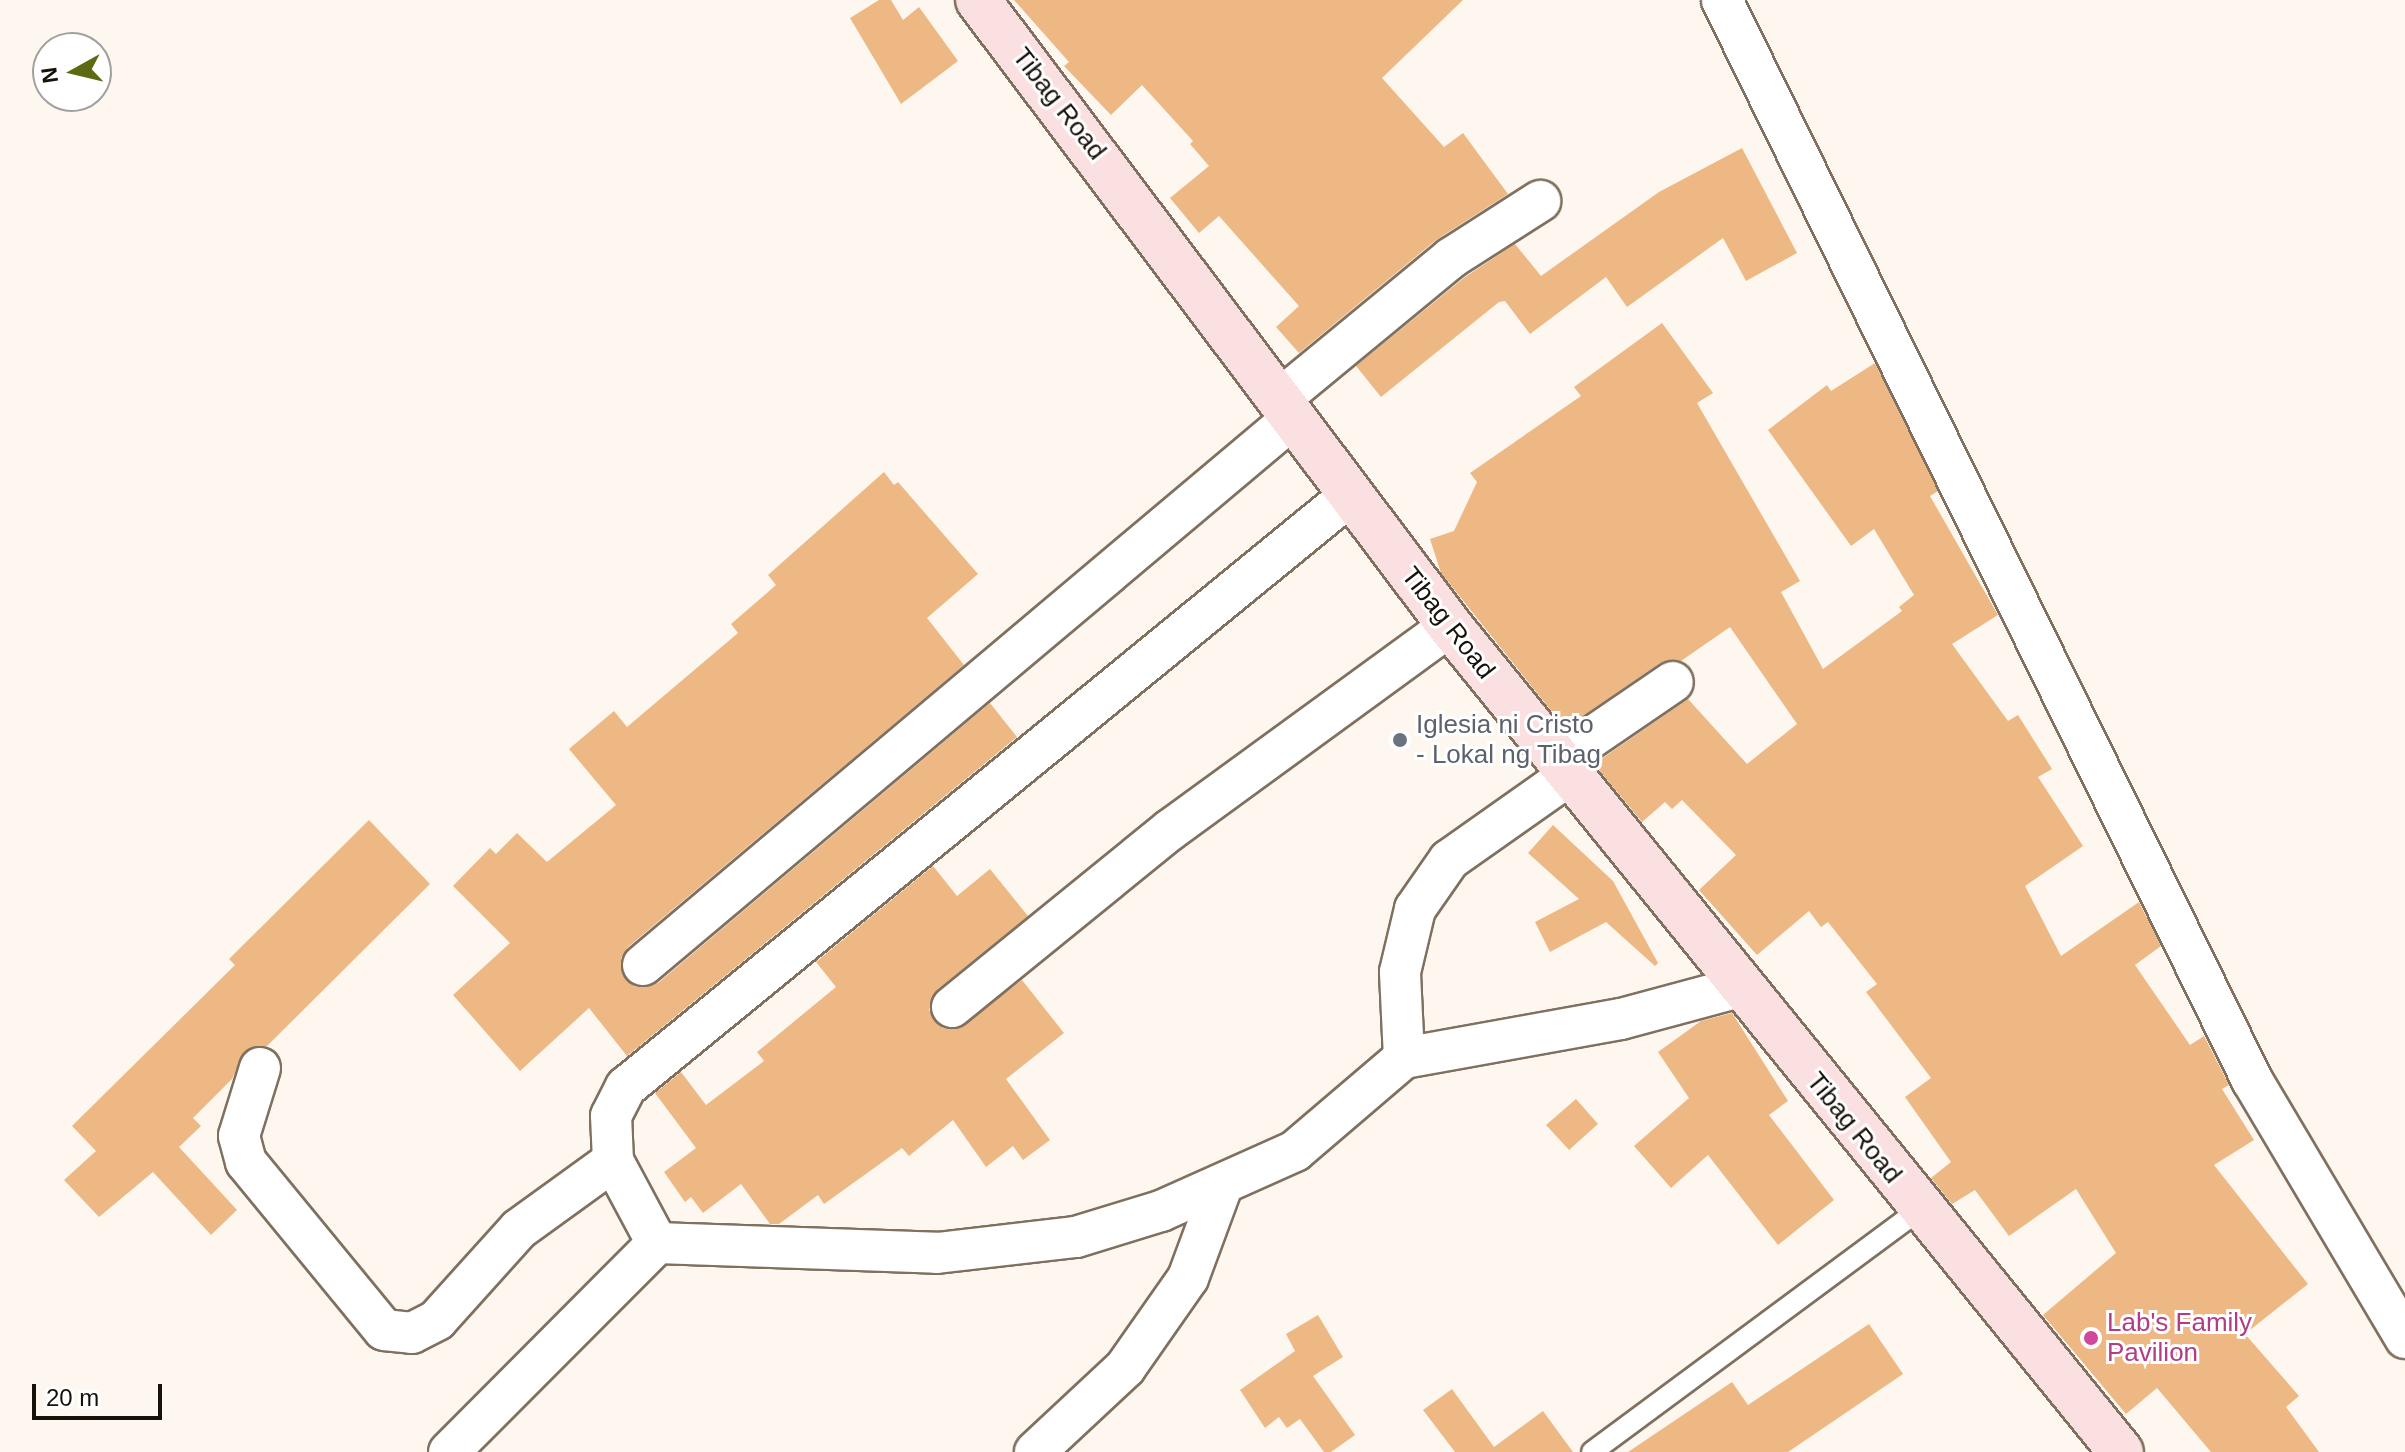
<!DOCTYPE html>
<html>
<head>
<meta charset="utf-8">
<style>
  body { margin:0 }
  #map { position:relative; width:2405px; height:1452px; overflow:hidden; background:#fdf7ef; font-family:Arial,sans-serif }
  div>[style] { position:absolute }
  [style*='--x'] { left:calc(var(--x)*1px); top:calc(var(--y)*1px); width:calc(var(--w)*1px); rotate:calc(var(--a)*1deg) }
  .building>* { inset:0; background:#eeb884 }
  .roads { filter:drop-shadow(2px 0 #7f705f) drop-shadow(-2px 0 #7f705f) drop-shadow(0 2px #7f705f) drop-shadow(0 -2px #7f705f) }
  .lane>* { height:20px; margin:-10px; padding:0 10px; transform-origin:10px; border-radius:10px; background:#fff }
  .street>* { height:40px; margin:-20px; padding:0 20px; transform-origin:20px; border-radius:20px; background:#fff }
  .secondary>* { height:44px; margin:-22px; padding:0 22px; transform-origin:22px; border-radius:22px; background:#fbe0e2 }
  .dots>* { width:22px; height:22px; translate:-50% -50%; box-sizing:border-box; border:4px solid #fff; border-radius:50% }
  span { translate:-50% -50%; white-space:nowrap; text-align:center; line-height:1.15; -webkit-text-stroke:6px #fff; paint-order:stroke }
  .street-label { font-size:26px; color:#16110a }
  .worship-label { font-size:26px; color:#5b616d }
  .left { translate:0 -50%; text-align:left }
  .hotel-label { font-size:26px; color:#b23c85 }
  .north { position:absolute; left:32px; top:32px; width:80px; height:80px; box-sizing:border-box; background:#fff; border:2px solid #a2a09d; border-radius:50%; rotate:262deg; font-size:22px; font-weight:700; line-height:32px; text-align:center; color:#16110a }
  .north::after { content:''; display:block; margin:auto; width:28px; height:36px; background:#5e6a11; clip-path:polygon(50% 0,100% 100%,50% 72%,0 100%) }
  .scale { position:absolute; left:32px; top:1384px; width:130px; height:36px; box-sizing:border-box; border:4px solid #16110a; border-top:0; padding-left:10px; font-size:24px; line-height:28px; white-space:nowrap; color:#16110a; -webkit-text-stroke:6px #fff; paint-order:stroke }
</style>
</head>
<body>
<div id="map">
  <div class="building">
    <div style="clip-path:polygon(879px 0,891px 0,903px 20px,919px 7px,958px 61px,901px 104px,850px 18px)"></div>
    <div style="clip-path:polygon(1014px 0,1463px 0,1382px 78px,1444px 147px,1463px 133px,1508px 194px,1436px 240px,1299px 353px,1276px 327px,1299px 306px,1219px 216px,1199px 233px,1170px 198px,1209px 166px,1190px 144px,1193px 141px,1142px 85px,1111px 115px,1064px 66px,1069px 62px)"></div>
    <div style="clip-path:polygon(1742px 148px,1797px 253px,1746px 281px,1723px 238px,1627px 307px,1606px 277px,1530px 334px,1505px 301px,1499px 302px,1381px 397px,1356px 366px,1465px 277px,1515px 244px,1541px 276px,1659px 192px)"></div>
    <div style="clip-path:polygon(1662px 323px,1713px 393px,1697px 403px,1800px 581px,1781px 592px,1823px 669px,1902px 611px,1899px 607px,1914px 595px,1874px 529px,1851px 546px,1768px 430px,1827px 385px,1831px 391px,1875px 363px,1938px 491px,1930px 496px,1998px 615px,1952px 644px,2008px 721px,2018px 715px,2052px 769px,2038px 777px,2083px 846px,2025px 886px,2061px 956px,2139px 902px,2161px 946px,2135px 965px,2190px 1045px,2204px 1036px,2229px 1085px,2222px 1089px,2254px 1140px,2214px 1165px,2308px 1284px,2245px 1334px,2299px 1396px,2286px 1407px,2319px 1452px,2211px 1452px,2157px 1388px,2126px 1414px,2043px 1315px,2116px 1253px,2076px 1189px,2009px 1236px,1975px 1190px,1952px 1204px,1931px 1178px,1951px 1162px,1905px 1097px,1931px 1078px,1866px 992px,1877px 984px,1828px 922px,1821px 927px,1809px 911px,1757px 955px,1699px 890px,1736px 855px,1682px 800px,1672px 809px,1665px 802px,1642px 822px,1594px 764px,1688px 699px,1747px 764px,1797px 724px,1730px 627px,1681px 661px,1660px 663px,1565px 728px,1441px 573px,1430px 539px,1454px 531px,1477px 482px,1470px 473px,1581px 396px,1574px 387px)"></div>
    <div style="clip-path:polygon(884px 472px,894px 485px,898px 482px,978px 574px,927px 618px,964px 665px,628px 947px,621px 958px,625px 979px,636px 987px,658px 983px,990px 703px,1017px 737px,627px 1056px,589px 1008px,520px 1071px,453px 995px,510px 943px,453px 886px,490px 848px,496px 854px,517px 833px,547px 862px,616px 805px,569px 749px,614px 711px,627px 727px,738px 633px,731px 624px,776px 585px,768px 575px)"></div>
    <div style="clip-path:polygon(369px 820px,430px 884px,267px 1046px,244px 1052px,232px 1079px,193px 1118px,201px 1126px,179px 1147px,237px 1210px,211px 1235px,153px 1172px,99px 1217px,64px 1180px,96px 1151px,72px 1126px,235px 965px,229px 959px)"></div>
    <div style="clip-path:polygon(1553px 825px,1613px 881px,1658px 963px,1655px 966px,1606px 922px,1550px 952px,1535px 922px,1579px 899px,1528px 853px)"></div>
    <div style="clip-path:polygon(933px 866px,957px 896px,990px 869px,1028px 916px,938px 989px,929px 1010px,943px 1028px,956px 1029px,1022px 980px,1064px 1033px,1006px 1079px,1050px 1140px,1023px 1160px,1013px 1146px,986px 1167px,953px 1120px,909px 1156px,902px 1148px,824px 1204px,818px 1195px,779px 1224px,770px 1224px,741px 1184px,703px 1213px,691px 1197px,685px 1202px,664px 1172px,696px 1148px,655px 1093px,681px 1072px,706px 1105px,764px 1061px,757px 1052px,836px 987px,816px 962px)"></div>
    <div style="clip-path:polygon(1732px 1013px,1788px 1101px,1769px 1115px,1834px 1200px,1778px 1245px,1708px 1155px,1671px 1188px,1634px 1146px,1689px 1098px,1658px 1052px,1701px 1021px)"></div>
    <div style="clip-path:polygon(1576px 1099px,1598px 1124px,1569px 1150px,1546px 1125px)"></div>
    <div style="clip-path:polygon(1318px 1315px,1343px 1357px,1313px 1376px,1355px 1435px,1331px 1452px,1324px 1452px,1300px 1419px,1287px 1428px,1279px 1417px,1265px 1428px,1240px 1390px,1295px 1351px,1286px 1334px)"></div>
    <div style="clip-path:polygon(1869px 1324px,1903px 1374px,1788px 1452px,1628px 1452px,1732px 1382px,1748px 1405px)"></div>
    <div style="clip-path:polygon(1452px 1389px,1494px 1447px,1543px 1411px,1573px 1452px,1455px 1452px,1423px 1410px)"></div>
  </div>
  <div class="roads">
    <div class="lane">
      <div style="--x:1592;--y:1452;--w:408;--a:-36.5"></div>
    </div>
    <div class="street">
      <div style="--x:1722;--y:0;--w:1203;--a:63.86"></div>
      <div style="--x:2252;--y:1080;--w:300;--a:59.3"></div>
      <div style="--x:1280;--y:399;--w:222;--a:-39.5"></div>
      <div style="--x:1451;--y:258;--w:106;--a:-32.6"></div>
      <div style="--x:1557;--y:761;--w:140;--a:-34.3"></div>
      <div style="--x:643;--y:965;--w:850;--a:-40.08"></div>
      <div style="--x:952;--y:1007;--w:281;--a:-39.1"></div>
      <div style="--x:1170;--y:830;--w:346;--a:-36.1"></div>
      <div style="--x:1404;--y:1058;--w:220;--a:-10.2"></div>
      <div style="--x:1621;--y:1019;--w:123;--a:-15.1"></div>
      <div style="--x:260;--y:1068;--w:71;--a:107.2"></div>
      <div style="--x:239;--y:1136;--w:27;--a:75"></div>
      <div style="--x:246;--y:1162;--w:217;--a:50.6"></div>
      <div style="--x:384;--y:1330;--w:28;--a:6"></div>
      <div style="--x:412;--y:1333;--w:28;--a:-27"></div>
      <div style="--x:437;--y:1320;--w:122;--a:-48"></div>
      <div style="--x:519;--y:1229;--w:116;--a:-35.9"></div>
      <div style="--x:657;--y:1243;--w:93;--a:-118.2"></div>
      <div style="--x:613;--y:1161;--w:45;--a:-92.5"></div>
      <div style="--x:611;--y:1116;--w:33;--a:-63"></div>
      <div style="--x:626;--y:1087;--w:934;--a:-39.26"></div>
      <div style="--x:449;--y:1452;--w:295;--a:-45.1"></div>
      <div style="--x:657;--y:1243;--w:280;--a:2"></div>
      <div style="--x:937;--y:1253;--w:140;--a:-6.6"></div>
      <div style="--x:1076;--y:1237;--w:89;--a:-17"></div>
      <div style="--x:1161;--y:1211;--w:147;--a:-24.1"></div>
      <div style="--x:1295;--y:1151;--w:143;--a:-40.5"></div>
      <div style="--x:1404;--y:1058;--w:86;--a:-92.7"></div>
      <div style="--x:1400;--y:972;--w:65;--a:-76.6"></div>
      <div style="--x:1415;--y:909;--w:60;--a:-55.2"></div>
      <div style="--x:1449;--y:860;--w:149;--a:-35.2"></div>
      <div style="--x:1035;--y:1452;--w:123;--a:-43"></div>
      <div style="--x:1125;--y:1368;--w:110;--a:-55"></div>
      <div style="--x:1188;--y:1278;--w:98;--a:-69.7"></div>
    </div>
    <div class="secondary">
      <div style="--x:978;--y:0;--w:784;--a:52.98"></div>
      <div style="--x:1450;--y:626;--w:1064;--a:50.91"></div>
    </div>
  </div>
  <div class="dots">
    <div style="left:1400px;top:740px;background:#6b7280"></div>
    <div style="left:2091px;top:1338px;background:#d1479c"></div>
  </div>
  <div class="street-label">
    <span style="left:1059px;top:104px;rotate:52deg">Tibag Road</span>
    <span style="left:1448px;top:623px;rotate:52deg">Tibag Road</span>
    <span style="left:1854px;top:1128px;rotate:51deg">Tibag Road</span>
  </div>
  <div class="worship-label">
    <span class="left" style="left:1416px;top:740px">Iglesia ni Cristo<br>- Lokal ng Tibag</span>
  </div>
  <div class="hotel-label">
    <span class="left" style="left:2107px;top:1338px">Lab's Family<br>Pavilion</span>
  </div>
  <div class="north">N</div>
  <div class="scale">20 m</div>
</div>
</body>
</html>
